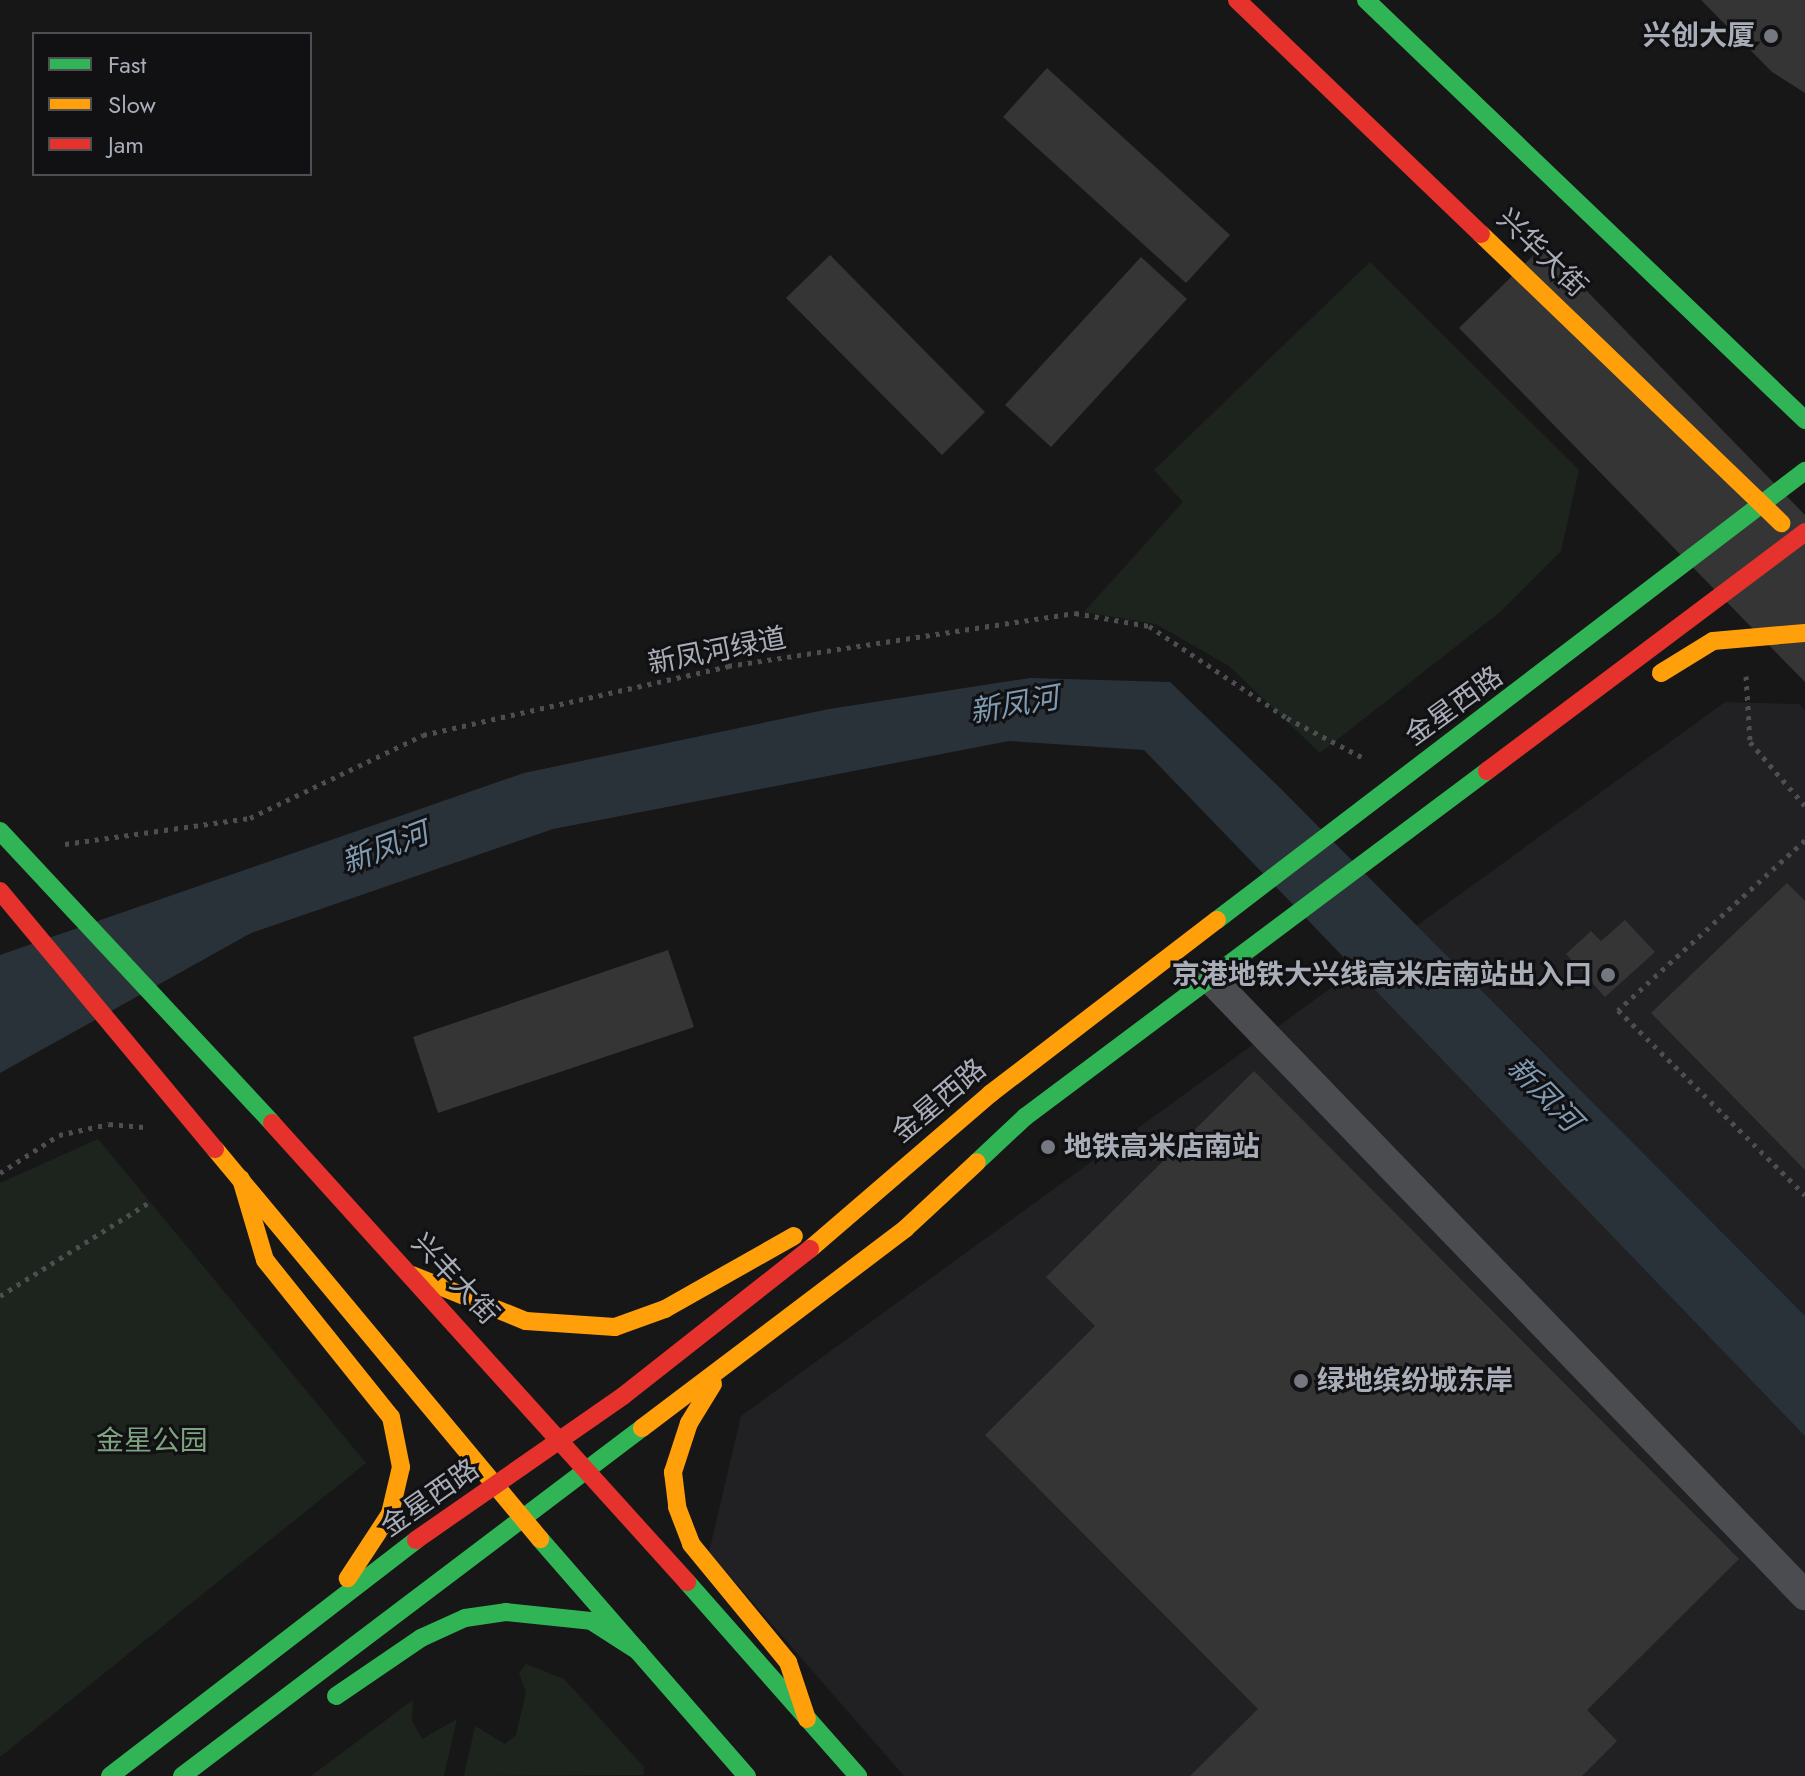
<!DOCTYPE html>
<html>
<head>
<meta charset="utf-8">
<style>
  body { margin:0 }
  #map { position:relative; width:1805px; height:1776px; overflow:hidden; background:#171717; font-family:Jost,"Noto Sans SC",sans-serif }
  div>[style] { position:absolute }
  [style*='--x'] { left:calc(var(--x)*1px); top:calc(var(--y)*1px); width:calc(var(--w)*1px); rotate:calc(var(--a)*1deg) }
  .built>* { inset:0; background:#212123 }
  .green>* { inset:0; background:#1d241e }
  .water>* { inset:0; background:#2a3239 }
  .building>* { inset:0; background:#353536 }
  .path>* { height:5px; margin-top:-2.5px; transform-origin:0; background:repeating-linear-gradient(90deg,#4d4e52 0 4px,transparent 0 10px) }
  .street>* { height:30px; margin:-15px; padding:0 15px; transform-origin:15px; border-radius:15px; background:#4b4c50 }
  .fast>* { height:18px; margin:-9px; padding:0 9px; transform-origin:9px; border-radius:9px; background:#30b455 }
  .slow>* { height:18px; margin:-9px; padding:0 9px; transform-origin:9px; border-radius:9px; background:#ff9f0a }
  .jam>* { height:18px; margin:-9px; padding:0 9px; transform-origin:9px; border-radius:9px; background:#e5322d }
  .dots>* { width:22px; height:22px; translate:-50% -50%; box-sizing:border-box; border:4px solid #111113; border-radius:50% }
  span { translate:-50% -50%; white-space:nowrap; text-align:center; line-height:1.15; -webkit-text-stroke:6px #111113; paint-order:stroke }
  .poi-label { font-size:28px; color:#a8adb8; font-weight:700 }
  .right { translate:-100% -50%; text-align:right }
  .left { translate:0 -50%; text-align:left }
  .street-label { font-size:28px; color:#a8adb8 }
  .park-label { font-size:28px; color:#7fa381 }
  .water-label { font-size:30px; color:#7f9bb3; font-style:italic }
  .legend { position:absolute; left:32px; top:32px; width:280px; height:144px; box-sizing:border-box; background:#111113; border:2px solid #4d4f55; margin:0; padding:10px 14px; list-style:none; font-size:24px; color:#a8adb8 }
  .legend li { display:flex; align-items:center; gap:16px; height:40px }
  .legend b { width:40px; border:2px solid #4d4f55 }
</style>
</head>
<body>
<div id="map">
  <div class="built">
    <div style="clip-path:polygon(1725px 702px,1799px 704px,1805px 710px,1805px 1776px,904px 1776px,709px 1552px,741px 1416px)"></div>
  </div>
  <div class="green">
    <div style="clip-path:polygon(1370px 262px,1579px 470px,1561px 551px,1500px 612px,1320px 753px,1229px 666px,1156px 624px,1084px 612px,1183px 502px,1154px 470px)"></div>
    <div style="clip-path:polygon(98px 1139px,366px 1463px,0 1757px,0 1183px)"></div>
    <div style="clip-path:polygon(526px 1664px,564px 1679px,644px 1767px,643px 1775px,464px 1776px,475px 1726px,505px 1744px,516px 1735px,526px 1692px,519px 1673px)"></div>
    <div style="clip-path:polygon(413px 1700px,412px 1721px,422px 1739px,457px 1719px,444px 1776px,311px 1776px)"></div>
  </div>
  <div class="water">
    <div style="clip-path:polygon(1030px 678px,1170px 682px,1277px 785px,1805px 1316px,1805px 1436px,1144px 750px,1009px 741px,553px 829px,251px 933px,0 1073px,0 955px,524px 773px,829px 709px)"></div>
  </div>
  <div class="building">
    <div style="clip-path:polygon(1701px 0,1805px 0,1805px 93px,1772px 72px)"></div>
    <div style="clip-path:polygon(1047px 68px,1230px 235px,1186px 283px,1003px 117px)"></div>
    <div style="clip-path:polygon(1543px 246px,1805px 515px,1805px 682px,1459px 328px)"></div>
    <div style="clip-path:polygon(830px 255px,985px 412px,942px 455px,786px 298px)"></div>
    <div style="clip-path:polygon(1141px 257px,1187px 299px,1051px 447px,1005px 405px)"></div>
    <div style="clip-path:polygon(1787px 883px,1805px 901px,1805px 1170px,1651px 1013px)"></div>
    <div style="clip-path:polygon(1625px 920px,1655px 952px,1605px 997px,1566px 954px,1591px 931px,1601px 941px)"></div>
    <div style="clip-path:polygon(668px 950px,694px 1027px,438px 1113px,413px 1037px)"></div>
    <div style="clip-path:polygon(1254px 1071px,1739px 1559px,1587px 1710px,1617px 1741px,1582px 1776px,1190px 1776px,1258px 1709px,985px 1435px,1095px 1326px,1046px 1277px)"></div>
  </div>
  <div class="path">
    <div style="--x:1746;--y:676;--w:66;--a:86.5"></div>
    <div style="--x:1750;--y:742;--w:84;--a:49.3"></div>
    <div style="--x:1805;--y:840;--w:253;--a:137.7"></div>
    <div style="--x:1618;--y:1010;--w:263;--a:44.7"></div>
    <div style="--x:65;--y:844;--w:187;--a:-8"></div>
    <div style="--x:250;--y:818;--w:192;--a:-25.6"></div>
    <div style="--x:423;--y:735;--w:313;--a:-12.7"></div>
    <div style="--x:728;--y:666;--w:351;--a:-8.7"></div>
    <div style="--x:1075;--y:613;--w:75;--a:10"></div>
    <div style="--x:1149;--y:626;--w:166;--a:33.7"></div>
    <div style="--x:1287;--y:718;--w:87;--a:27.5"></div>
    <div style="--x:0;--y:1173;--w:70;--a:-32.8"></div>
    <div style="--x:59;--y:1135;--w:51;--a:-12.4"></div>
    <div style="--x:109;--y:1124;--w:35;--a:5"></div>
    <div style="--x:0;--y:1296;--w:177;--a:-32.1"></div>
  </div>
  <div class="street">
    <div style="--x:1209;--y:977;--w:859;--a:46.04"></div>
  </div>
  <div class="fast">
    <div style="--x:1366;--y:0;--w:608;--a:43.73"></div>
    <div style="--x:0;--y:831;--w:399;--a:47"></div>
    <div style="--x:1217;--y:920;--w:740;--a:-37.37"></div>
    <div style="--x:977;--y:1162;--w:66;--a:-43.2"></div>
    <div style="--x:1025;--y:1117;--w:577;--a:-36.83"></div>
    <div style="--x:540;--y:1539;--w:315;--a:48.9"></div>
    <div style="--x:687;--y:1582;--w:259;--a:48.6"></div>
    <div style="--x:336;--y:1696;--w:103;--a:-34.3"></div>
    <div style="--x:421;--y:1638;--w:48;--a:-24.4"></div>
    <div style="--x:465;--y:1618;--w:41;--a:-8.3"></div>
    <div style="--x:506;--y:1612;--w:85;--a:6"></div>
    <div style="--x:591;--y:1621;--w:56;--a:32.6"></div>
    <div style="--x:110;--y:1776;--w:386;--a:-37.6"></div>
    <div style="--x:182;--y:1776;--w:577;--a:-37.11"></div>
  </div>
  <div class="slow">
    <div style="--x:1481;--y:234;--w:417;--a:43.9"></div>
    <div style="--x:1661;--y:673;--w:61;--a:-31.6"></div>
    <div style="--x:1713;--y:641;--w:92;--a:-5"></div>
    <div style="--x:215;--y:1149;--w:508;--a:50.19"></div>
    <div style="--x:241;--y:1179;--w:84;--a:73.5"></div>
    <div style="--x:265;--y:1260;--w:201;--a:51.3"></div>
    <div style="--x:391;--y:1417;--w:51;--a:78.7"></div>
    <div style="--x:401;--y:1467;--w:48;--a:103.2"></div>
    <div style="--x:390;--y:1514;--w:77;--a:123.3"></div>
    <div style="--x:810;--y:1249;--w:238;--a:-40.7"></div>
    <div style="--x:990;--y:1094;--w:286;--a:-37.5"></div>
    <div style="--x:412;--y:1275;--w:123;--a:22"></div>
    <div style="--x:526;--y:1321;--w:89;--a:3.9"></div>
    <div style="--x:615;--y:1327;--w:53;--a:-19.8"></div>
    <div style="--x:665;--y:1309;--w:148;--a:-29.5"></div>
    <div style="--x:713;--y:1384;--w:46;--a:121.6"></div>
    <div style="--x:689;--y:1423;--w:52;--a:108.1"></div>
    <div style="--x:673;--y:1472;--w:35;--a:83"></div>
    <div style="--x:677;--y:1507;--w:40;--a:69"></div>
    <div style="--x:691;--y:1544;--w:153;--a:50.6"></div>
    <div style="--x:788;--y:1662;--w:60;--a:71.6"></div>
    <div style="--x:642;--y:1428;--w:330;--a:-37.1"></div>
    <div style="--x:905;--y:1229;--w:98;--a:-42.9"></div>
  </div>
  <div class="jam">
    <div style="--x:1237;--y:0;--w:338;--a:43.8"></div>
    <div style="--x:1487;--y:771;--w:398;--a:-36.9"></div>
    <div style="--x:0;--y:891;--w:336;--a:50.2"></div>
    <div style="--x:272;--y:1123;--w:619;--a:47.88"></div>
    <div style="--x:416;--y:1540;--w:252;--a:-34.8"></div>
    <div style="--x:623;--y:1396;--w:238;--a:-38.2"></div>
  </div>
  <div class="dots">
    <div style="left:1771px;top:36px;background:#757880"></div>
    <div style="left:1608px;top:975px;background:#757880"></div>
    <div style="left:1048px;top:1147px;background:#757880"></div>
    <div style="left:1301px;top:1381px;background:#757880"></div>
  </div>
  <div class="poi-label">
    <span class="right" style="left:1755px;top:36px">兴创大厦</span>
    <span class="right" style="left:1592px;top:975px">京港地铁大兴线高米店南站出入口</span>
    <span class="left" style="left:1064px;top:1147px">地铁高米店南站</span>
    <span class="left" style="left:1317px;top:1381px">绿地缤纷城东岸</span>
  </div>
  <div class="street-label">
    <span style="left:1542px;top:253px;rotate:44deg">兴华大街</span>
    <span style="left:717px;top:651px;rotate:-11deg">新凤河绿道</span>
    <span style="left:1454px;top:706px;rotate:-36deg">金星西路</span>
    <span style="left:939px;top:1101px;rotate:-40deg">金星西路</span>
    <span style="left:455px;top:1279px;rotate:47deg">兴丰大街</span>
    <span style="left:430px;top:1498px;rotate:-35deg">金星西路</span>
  </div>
  <div class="park-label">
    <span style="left:152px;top:1441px">金星公园</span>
  </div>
  <div class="water-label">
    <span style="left:1014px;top:705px;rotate:-10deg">新凤河</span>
    <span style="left:385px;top:848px;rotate:-21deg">新凤河</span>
    <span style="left:1544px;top:1094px;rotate:46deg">新凤河</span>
  </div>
  <ul class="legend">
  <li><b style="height:10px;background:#30b455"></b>Fast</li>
  <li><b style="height:10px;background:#ff9f0a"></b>Slow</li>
  <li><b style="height:10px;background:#e5322d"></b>Jam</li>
  </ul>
</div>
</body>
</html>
